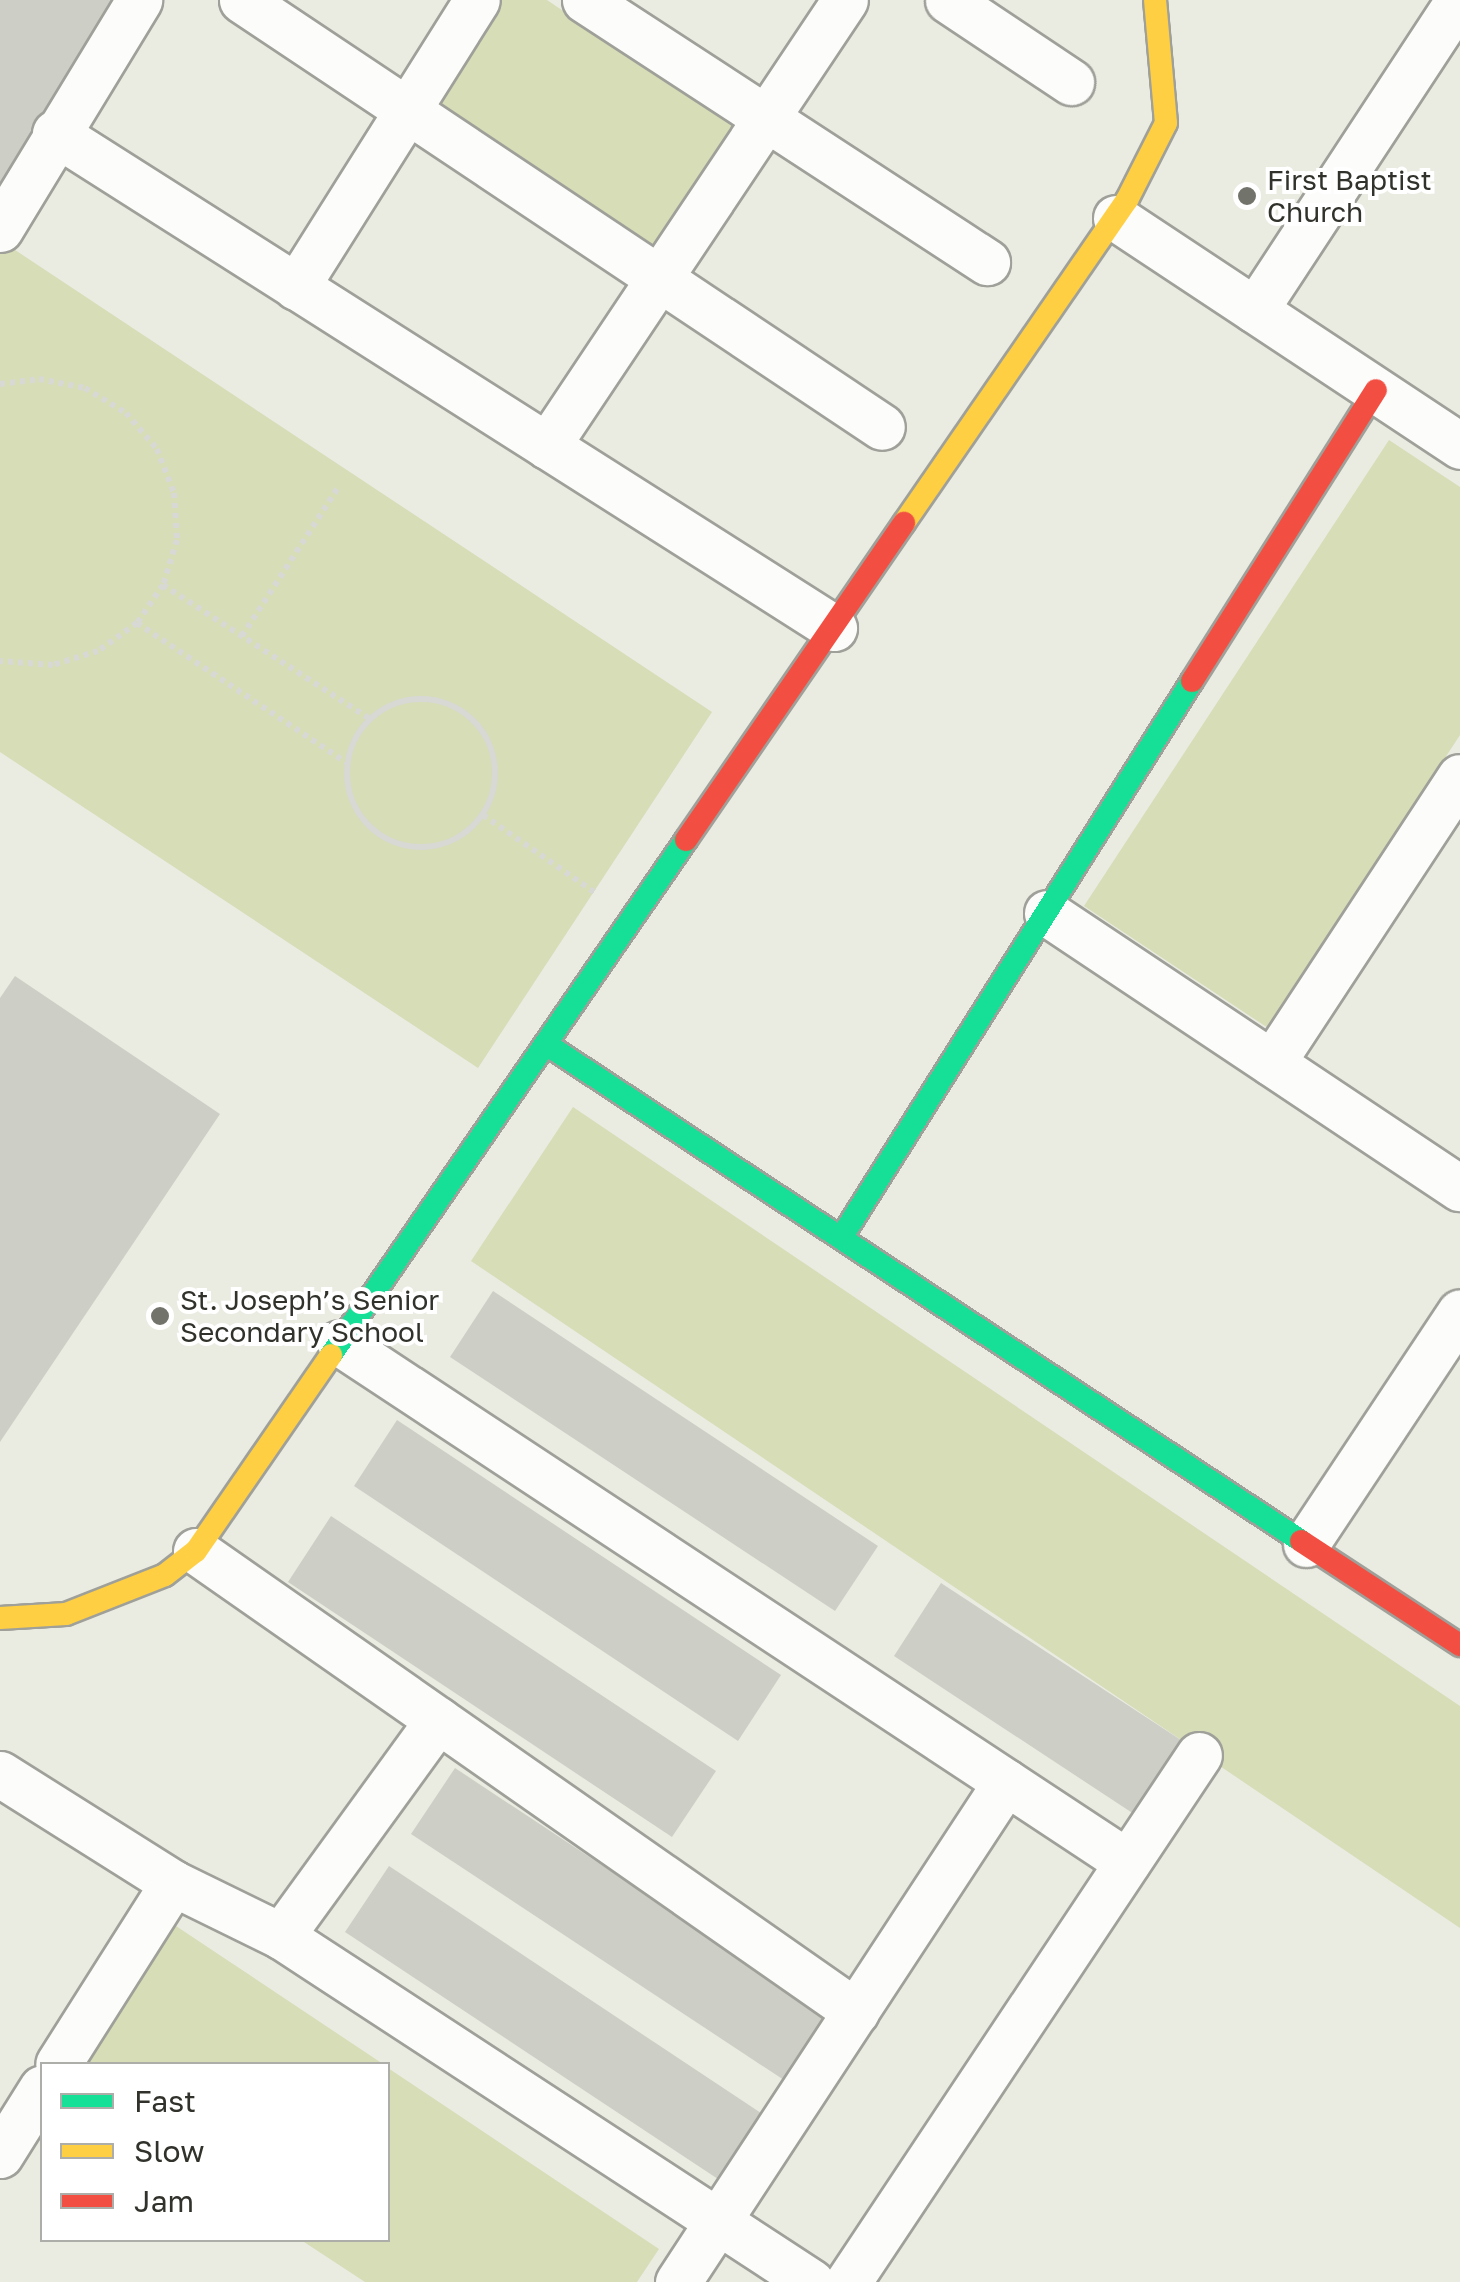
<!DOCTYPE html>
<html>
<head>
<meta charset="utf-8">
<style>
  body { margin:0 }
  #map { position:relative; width:1460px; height:2282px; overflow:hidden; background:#eaece2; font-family:"Golos Text",sans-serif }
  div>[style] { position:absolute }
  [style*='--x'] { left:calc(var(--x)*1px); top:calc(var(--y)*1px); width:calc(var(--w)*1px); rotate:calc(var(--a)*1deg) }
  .green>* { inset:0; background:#d6ddb7 }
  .building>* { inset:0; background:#cdcfc6 }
  .path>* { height:6px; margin-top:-3px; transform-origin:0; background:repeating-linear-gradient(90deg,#d8d8d5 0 5px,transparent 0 10px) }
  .path>.ring { margin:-3px; padding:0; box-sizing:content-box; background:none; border:6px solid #d8d8d5; border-radius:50% }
  .roads { filter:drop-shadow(2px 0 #9fa099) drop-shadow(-2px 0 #9fa099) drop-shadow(0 2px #9fa099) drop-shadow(0 -2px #9fa099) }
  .street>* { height:45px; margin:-22.5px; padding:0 22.5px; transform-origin:22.5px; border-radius:22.5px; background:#fcfcfb }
  .fast>* { height:22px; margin:-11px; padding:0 11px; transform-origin:11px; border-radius:11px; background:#16e098 }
  .slow>* { height:22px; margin:-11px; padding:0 11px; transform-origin:11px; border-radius:11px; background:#ffcf43 }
  .jam>* { height:22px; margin:-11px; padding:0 11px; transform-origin:11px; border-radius:11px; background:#f24e42 }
  .dots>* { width:28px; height:28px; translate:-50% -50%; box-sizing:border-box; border:5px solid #fff; border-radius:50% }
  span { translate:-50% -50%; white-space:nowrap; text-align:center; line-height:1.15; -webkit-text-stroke:8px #fff; paint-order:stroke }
  .poi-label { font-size:28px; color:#31322b }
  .left { translate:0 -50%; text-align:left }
  .legend { position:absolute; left:40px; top:2062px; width:350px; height:180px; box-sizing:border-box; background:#fff; border:2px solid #adadaa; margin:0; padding:12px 18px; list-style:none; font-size:30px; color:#31322b }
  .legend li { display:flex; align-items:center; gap:20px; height:50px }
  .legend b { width:50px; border:2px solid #adadaa }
</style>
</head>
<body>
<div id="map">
  <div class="green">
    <div style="clip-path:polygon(501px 0,547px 0,738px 129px,656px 252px,433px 102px)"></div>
    <div style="clip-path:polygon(0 240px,712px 712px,478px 1068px,0 752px)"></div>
    <div style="clip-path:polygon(1389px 440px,1460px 487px,1460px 735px,1268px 1028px,1084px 906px)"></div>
    <div style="clip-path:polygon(573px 1107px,1460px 1706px,1460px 1928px,471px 1261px)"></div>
    <div style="clip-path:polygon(164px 1918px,383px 2064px,67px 2064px)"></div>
    <div style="clip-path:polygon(388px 2068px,659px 2249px,637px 2282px,365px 2282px,301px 2240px,388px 2240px)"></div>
  </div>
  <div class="building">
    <div style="clip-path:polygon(0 0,118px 0,0 190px)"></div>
    <div style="clip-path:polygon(15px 976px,220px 1114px,0 1442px,0 998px)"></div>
    <div style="clip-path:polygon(493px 1291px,878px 1546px,835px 1611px,450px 1357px)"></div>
    <div style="clip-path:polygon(397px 1420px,781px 1675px,738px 1741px,354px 1486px)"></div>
    <div style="clip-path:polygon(331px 1516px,716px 1771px,672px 1837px,288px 1582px)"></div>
    <div style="clip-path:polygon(941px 1583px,1187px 1744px,1140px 1818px,894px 1656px)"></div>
    <div style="clip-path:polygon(455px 1768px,839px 2022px,796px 2088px,411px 1834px)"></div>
    <div style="clip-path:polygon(389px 1866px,773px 2121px,730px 2187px,345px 1932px)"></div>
  </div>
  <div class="path">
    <div style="--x:0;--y:384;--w:39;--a:-7"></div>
    <div style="--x:39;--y:379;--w:47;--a:11.1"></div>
    <div style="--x:85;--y:388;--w:48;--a:31.4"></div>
    <div style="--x:126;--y:413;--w:48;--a:49.3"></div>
    <div style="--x:157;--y:449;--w:47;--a:68.9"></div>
    <div style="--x:174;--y:493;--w:47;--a:86.3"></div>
    <div style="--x:177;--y:540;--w:47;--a:107.3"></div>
    <div style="--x:163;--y:585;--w:46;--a:124.4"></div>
    <div style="--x:137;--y:623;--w:48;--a:144.3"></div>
    <div style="--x:98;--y:651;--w:47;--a:162.7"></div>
    <div style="--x:53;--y:665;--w:53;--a:-175.7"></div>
    <div style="--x:163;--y:585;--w:247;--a:32.9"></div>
    <div style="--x:137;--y:623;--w:252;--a:33.7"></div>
    <div style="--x:242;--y:636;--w:179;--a:-57.1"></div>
    <div class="ring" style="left:347px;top:699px;width:142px;height:142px"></div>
    <div style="--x:483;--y:815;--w:139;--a:34.7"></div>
  </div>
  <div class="roads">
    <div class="street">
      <div style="--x:242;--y:0;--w:769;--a:33.71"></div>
      <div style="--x:585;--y:0;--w:480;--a:33.1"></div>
      <div style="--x:948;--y:0;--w:148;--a:33.7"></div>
      <div style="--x:55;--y:133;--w:923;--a:32.43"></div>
      <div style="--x:1116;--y:218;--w:413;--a:33.5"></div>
      <div style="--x:0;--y:229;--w:268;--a:-58.7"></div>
      <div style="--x:296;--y:287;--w:339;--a:-57.8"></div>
      <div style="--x:1255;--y:310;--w:371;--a:-56.7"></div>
      <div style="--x:547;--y:446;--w:536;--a:-56.25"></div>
      <div style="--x:1047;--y:913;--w:496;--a:33.7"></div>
      <div style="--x:1272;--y:1063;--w:342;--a:-56.7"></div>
      <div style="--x:340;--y:1343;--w:943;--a:33.4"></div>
      <div style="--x:1306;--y:1544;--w:278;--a:-56.4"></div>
      <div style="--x:196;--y:1551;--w:805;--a:34.93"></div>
      <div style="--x:0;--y:1774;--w:204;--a:32.2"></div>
      <div style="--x:173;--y:1883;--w:214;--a:122.4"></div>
      <div style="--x:173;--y:1883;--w:120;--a:26.1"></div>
      <div style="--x:281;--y:1936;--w:633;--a:33.14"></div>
      <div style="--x:281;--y:1936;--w:267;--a:-54"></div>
      <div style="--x:0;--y:2155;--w:79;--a:-57.9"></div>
      <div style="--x:678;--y:2282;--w:598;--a:-56.74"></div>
      <div style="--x:848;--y:2282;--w:633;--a:-56.34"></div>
    </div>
    <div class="fast">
      <div style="--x:549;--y:1046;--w:900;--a:33.35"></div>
      <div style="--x:841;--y:1238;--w:658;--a:-57.78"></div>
      <div style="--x:331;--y:1355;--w:625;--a:-55.42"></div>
    </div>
    <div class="slow">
      <div style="--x:904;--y:523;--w:393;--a:-55.4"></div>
      <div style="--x:1127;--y:200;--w:86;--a:-63.1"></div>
      <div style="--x:1166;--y:123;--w:123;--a:-95.1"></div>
      <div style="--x:0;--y:1618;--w:66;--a:-3.5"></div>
      <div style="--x:66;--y:1614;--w:106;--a:-21.5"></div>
      <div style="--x:165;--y:1575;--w:39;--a:-38"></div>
      <div style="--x:196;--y:1551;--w:238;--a:-55.4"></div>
    </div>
    <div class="jam">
      <div style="--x:1192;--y:681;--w:344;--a:-57.7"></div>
      <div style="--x:686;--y:840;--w:385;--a:-55.5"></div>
      <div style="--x:1301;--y:1541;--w:190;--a:33.2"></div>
    </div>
  </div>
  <div class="dots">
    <div style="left:1247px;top:196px;background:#72736b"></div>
    <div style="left:160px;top:1316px;background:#72736b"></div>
  </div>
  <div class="poi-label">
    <span class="left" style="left:1267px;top:196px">First Baptist<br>Church</span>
    <span class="left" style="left:180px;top:1316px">St. Joseph’s Senior<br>Secondary School</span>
  </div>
  <ul class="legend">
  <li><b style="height:12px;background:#16e098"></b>Fast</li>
  <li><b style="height:12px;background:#ffcf43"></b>Slow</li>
  <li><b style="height:12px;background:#f24e42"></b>Jam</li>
  </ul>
</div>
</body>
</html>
